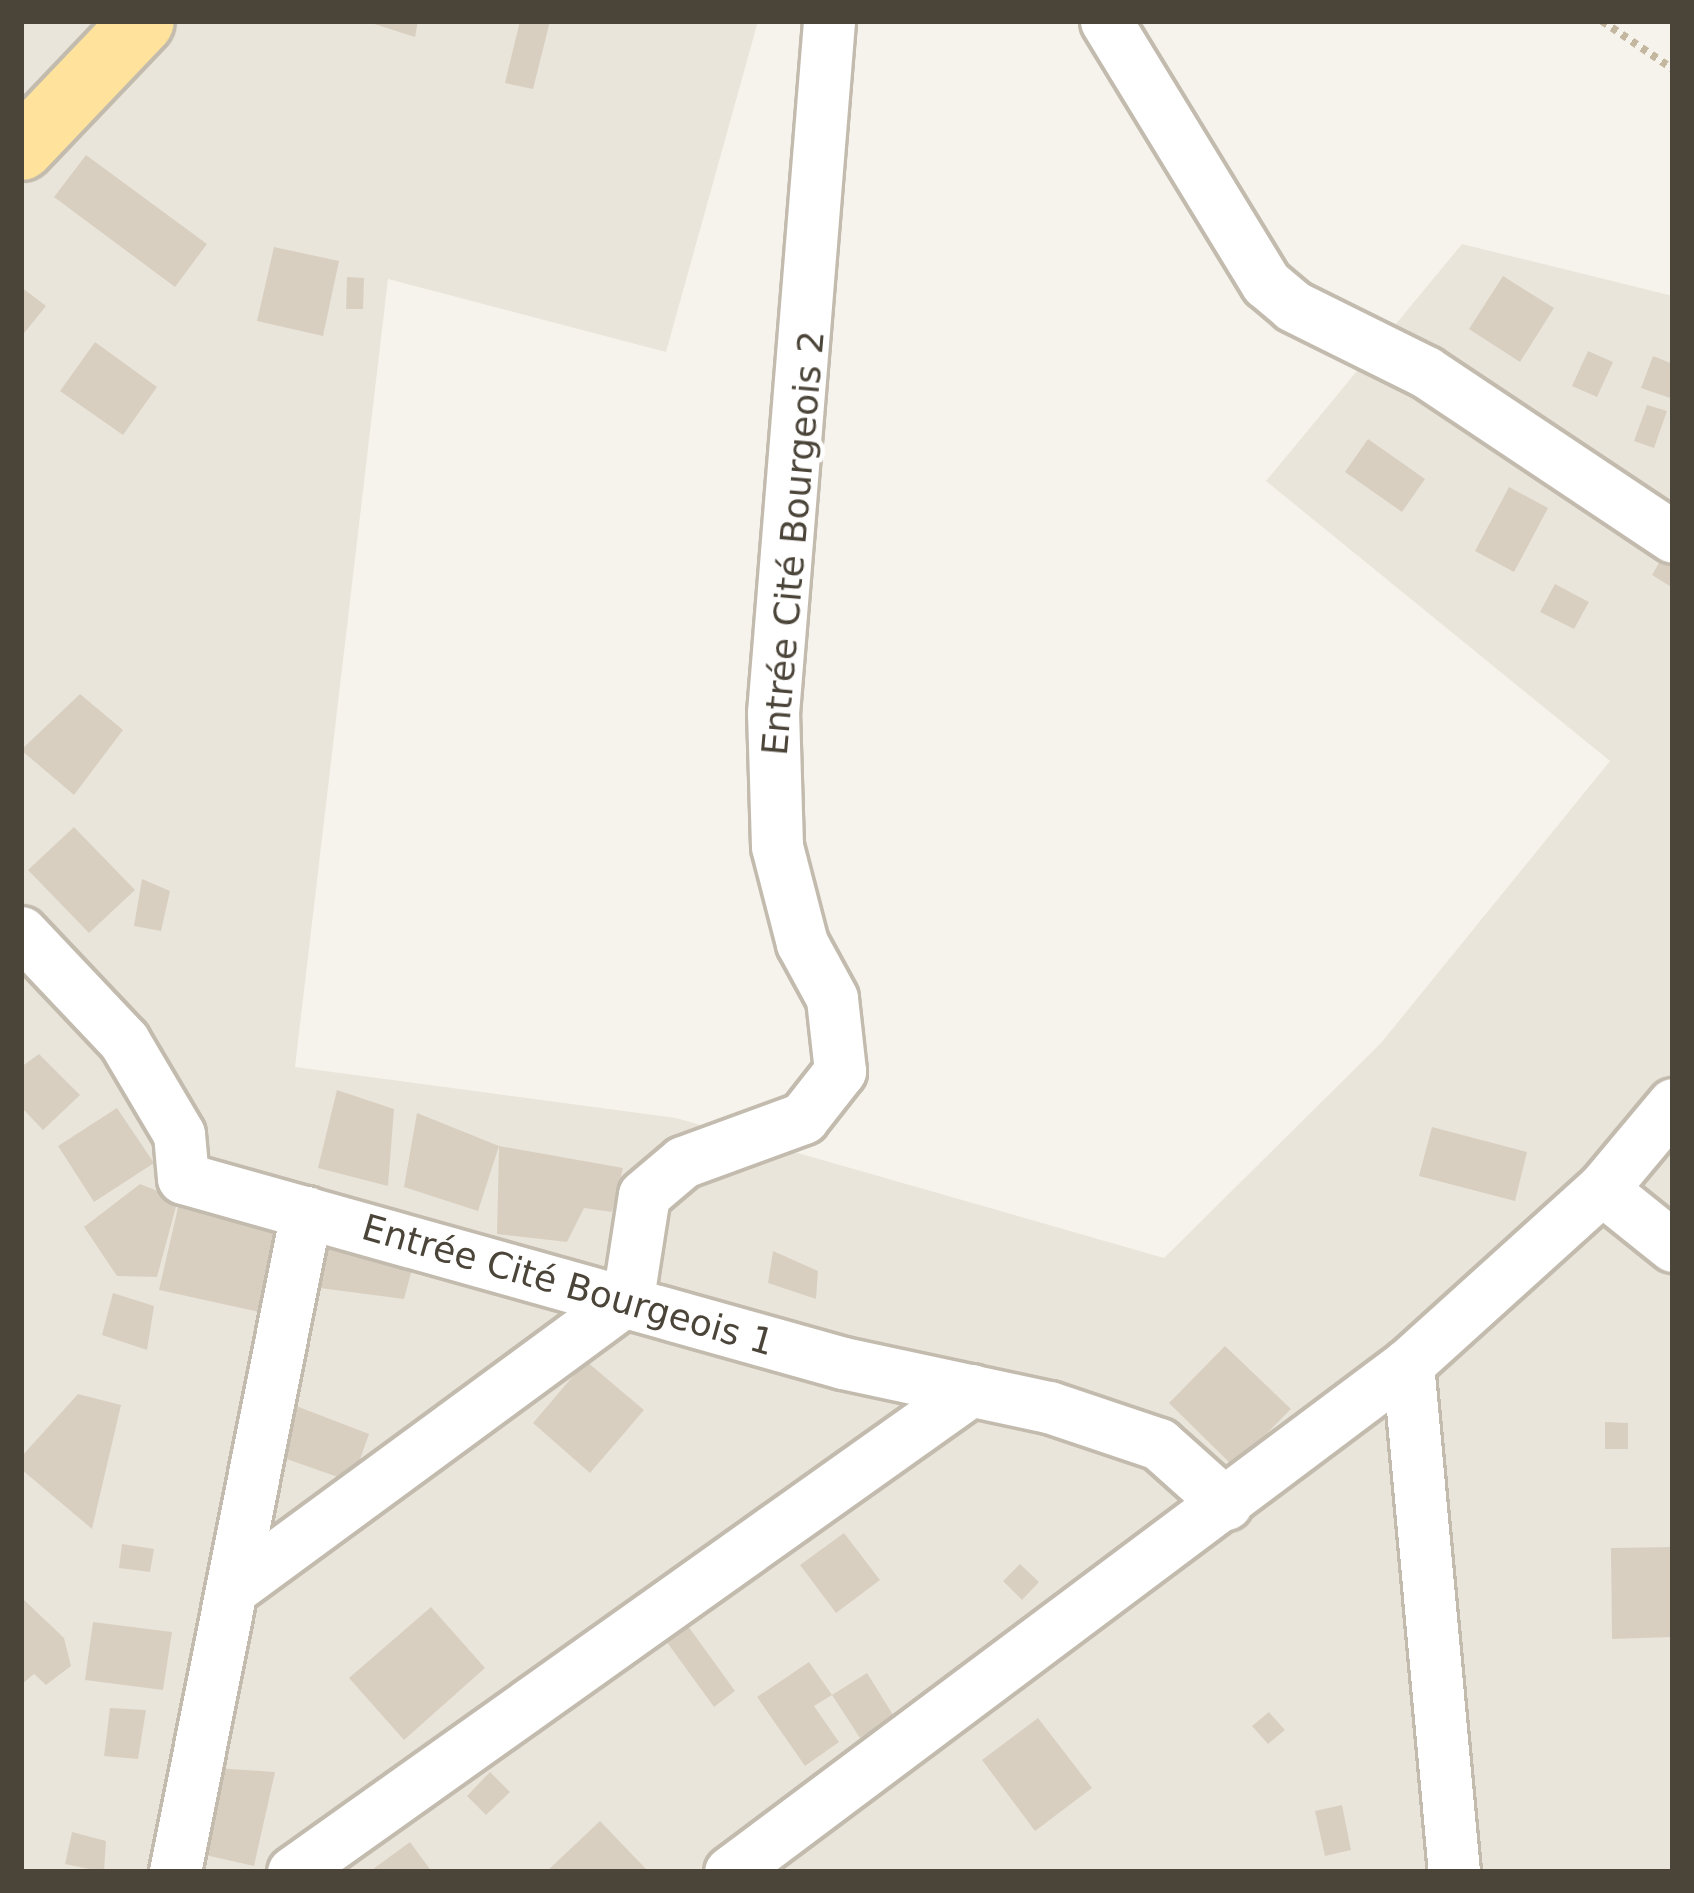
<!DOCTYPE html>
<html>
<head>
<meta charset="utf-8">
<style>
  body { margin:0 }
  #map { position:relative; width:1694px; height:1893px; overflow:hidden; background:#f6f3ec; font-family:"DejaVu Sans",sans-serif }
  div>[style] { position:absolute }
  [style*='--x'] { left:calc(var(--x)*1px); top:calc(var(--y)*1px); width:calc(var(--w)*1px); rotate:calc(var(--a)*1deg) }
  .residential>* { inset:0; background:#eae5da }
  .building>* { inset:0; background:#d8cfc1 }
  .path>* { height:8px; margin-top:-4px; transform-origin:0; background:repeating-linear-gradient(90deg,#c4b79f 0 6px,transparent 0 12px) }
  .roads { filter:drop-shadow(3px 0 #c2bbae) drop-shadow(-3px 0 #c2bbae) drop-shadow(0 3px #c2bbae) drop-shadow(0 -3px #c2bbae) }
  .minor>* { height:51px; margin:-25.5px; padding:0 25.5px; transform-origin:25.5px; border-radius:25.5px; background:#fff }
  .major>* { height:63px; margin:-31.5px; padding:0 31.5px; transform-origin:31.5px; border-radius:31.5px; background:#ffe39c }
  span { translate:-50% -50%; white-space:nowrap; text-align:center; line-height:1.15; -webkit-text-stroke:9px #fff; paint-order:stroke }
  .street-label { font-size:36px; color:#4b4439 }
  .frame { position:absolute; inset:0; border:24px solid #4b4439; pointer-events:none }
</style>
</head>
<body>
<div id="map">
  <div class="residential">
    <div style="clip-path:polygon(21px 21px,758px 21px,666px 352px,388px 279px,295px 1067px,676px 1118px,1164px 1258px,1381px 1043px,1610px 761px,1266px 481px,1462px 244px,1673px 296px,1673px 1872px,21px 1872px)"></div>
  </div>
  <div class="building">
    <div style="clip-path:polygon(365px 21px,418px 21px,415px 37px)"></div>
    <div style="clip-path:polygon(520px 21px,550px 21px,533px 89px,505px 83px)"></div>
    <div style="clip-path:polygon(86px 155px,207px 244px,175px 287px,54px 197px)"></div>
    <div style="clip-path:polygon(274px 247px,339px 261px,323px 336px,257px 321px)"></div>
    <div style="clip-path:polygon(1503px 276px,1554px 308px,1520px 362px,1469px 329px)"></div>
    <div style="clip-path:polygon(347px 277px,364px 278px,363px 309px,346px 309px)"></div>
    <div style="clip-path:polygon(21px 287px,46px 306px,21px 337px)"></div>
    <div style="clip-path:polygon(95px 342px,157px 387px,123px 435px,60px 391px)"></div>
    <div style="clip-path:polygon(1588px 351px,1613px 362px,1597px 397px,1572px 386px)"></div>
    <div style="clip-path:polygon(1653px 356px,1673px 364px,1670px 398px,1641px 388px)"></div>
    <div style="clip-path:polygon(1647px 405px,1667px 411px,1654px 448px,1634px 441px)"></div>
    <div style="clip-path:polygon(1368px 439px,1425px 479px,1402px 512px,1345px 472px)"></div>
    <div style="clip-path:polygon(1509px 487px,1548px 508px,1514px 572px,1475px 551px)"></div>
    <div style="clip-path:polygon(1668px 547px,1673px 550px,1673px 588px,1652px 575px)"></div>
    <div style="clip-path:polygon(1555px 584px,1589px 602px,1574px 629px,1540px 612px)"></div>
    <div style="clip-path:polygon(80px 694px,123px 730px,74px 795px,21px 750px)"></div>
    <div style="clip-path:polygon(74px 827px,135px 890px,89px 933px,28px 870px)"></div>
    <div style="clip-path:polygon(142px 879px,170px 891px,161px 931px,134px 926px)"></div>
    <div style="clip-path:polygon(39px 1054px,80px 1095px,43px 1130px,21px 1107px,21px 1067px)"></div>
    <div style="clip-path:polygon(337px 1090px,394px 1109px,388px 1186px,318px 1168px)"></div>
    <div style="clip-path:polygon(117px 1108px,154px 1163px,94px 1202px,58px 1146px)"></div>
    <div style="clip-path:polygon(417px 1113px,499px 1146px,478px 1211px,404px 1187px)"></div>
    <div style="clip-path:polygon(1432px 1127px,1527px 1152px,1515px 1201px,1419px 1176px)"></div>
    <div style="clip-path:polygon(499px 1146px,623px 1168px,612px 1212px,584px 1208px,567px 1242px,497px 1234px)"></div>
    <div style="clip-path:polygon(140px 1184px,178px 1199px,157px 1277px,117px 1276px,84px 1227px)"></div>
    <div style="clip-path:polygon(182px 1190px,281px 1213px,259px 1312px,159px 1290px)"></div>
    <div style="clip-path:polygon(326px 1231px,416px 1254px,404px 1299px,312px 1287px)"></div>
    <div style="clip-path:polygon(773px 1251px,818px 1271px,816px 1299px,768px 1283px)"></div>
    <div style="clip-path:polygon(113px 1293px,154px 1306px,147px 1350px,102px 1335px)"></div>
    <div style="clip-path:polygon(1225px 1346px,1291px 1409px,1234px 1467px,1169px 1403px)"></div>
    <div style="clip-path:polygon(586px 1361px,644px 1410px,590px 1473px,533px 1423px)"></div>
    <div style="clip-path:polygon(78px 1394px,121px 1405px,92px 1529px,21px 1469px,21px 1457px)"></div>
    <div style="clip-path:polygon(278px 1399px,369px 1434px,352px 1482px,261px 1450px)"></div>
    <div style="clip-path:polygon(1605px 1422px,1628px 1423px,1628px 1449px,1605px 1449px)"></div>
    <div style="clip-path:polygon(844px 1533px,880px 1580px,836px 1613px,800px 1565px)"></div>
    <div style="clip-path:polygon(122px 1544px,154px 1549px,150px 1572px,119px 1568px)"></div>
    <div style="clip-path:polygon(1673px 1547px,1673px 1637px,1612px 1639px,1611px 1548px)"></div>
    <div style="clip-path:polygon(1020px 1564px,1039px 1582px,1022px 1600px,1003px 1581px)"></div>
    <div style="clip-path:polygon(21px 1597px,64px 1638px,71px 1666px,46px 1685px,34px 1674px,21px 1685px)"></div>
    <div style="clip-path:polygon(431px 1607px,485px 1668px,404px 1740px,349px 1678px)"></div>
    <div style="clip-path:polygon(93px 1622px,172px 1632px,163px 1690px,85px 1680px)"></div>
    <div style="clip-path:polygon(688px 1626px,735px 1691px,714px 1707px,666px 1641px)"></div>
    <div style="clip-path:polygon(809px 1662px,832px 1695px,814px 1706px,839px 1742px,805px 1766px,757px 1697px)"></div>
    <div style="clip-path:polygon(867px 1673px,900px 1726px,883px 1737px,877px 1727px,860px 1738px,832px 1695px)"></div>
    <div style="clip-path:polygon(110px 1708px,146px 1710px,138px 1759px,104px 1756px)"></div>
    <div style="clip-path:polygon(1269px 1712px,1285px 1730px,1268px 1744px,1252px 1726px)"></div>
    <div style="clip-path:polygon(1038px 1718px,1092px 1788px,1035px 1831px,982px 1760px)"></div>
    <div style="clip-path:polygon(200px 1767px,275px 1772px,254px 1866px,183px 1850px)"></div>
    <div style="clip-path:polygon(490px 1772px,510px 1792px,486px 1815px,467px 1796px)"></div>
    <div style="clip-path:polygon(1342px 1805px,1351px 1850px,1325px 1856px,1315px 1811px)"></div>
    <div style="clip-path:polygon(600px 1821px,646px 1869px,546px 1872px)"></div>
    <div style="clip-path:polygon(72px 1832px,106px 1841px,104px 1872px,65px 1864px)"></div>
    <div style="clip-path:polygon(410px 1842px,432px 1872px,369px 1872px)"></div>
  </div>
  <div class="path">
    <div style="--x:1602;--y:21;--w:86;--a:34.1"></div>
  </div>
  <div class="roads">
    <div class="minor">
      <div style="--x:1106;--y:21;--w:307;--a:58.6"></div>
      <div style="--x:1266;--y:283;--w:35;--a:40"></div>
      <div style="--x:1293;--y:306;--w:148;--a:26.4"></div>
      <div style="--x:1426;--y:372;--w:297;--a:33.7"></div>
      <div style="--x:21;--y:932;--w:150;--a:46.6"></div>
      <div style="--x:124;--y:1041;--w:108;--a:59.4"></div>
      <div style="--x:179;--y:1134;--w:44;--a:84.8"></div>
      <div style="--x:183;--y:1178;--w:685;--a:15.66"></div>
      <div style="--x:843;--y:1363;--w:211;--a:12.1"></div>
      <div style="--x:1049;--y:1407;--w:116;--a:18.6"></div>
      <div style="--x:1159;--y:1444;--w:90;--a:41.8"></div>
      <div style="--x:1602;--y:1189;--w:91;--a:38.8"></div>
      <div style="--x:1408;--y:1364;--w:510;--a:84.83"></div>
      <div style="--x:232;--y:1589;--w:491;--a:-36.3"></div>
      <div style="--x:628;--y:1298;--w:104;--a:-81.2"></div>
      <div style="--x:644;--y:1195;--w:51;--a:-40.2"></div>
      <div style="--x:683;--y:1162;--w:128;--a:-20.1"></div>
      <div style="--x:803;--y:1118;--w:60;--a:-51.8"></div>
      <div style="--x:840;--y:1071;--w:73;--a:-96.3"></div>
      <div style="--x:832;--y:998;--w:63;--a:-118.6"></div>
      <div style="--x:802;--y:943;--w:100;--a:-104.5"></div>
      <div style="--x:777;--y:846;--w:133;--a:-91.7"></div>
      <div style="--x:773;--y:713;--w:694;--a:-85.37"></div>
      <div style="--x:175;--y:1872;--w:673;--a:-78.77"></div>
      <div style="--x:293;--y:1872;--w:832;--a:-35.41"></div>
      <div style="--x:730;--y:1872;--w:847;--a:-36.84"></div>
      <div style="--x:1408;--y:1364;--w:261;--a:-42.1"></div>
      <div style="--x:1602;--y:1189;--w:111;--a:-50.1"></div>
    </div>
    <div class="major">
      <div style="--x:21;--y:148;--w:175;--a:-46.4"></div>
    </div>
  </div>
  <div class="street-label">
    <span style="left:793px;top:543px;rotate:-85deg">Entrée Cité Bourgeois 2</span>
    <span style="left:568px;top:1285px;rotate:16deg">Entrée Cité Bourgeois 1</span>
  </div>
  <div class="frame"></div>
</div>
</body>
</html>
